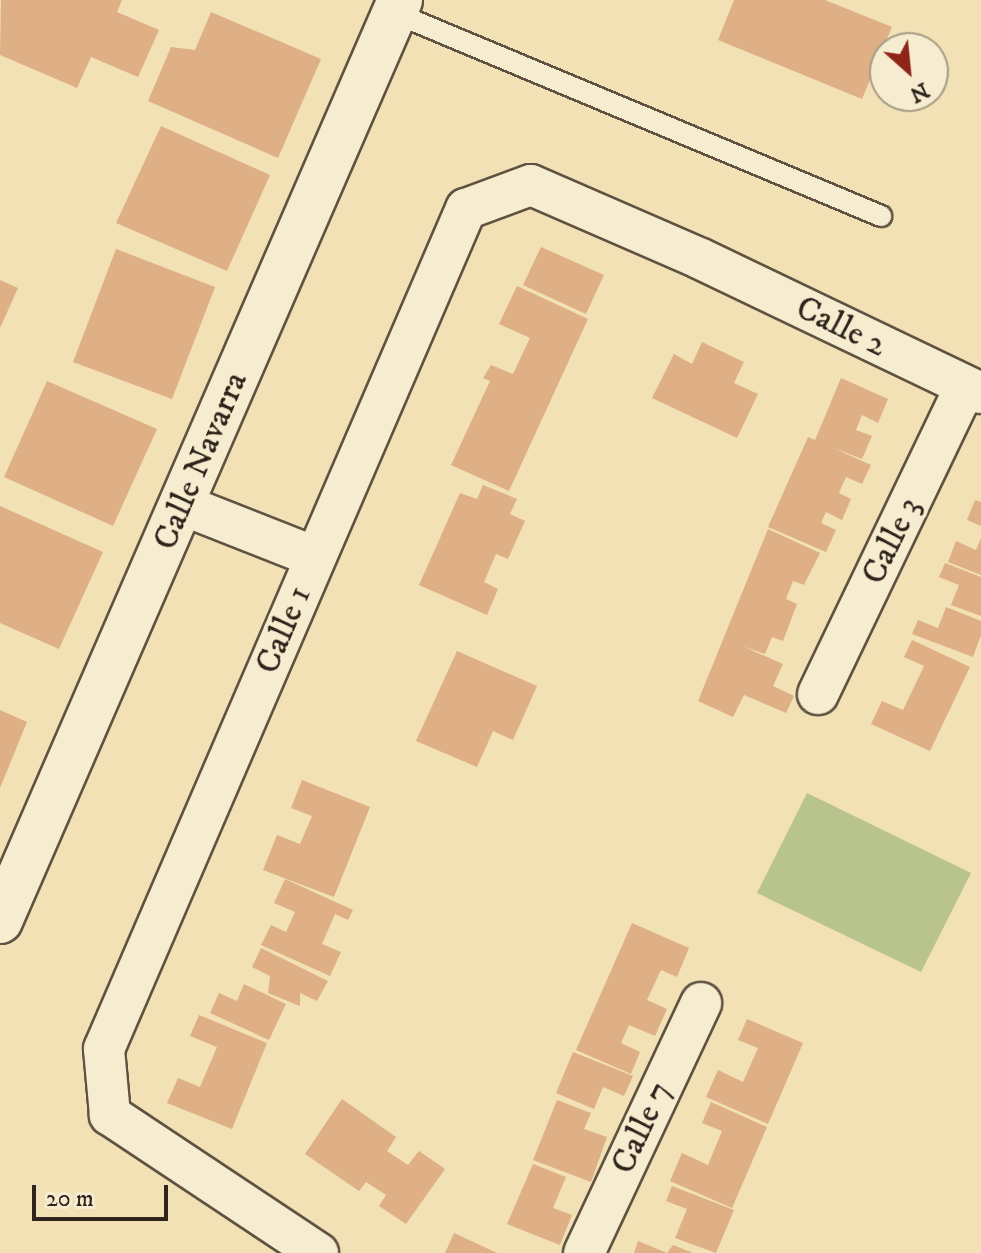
<!DOCTYPE html>
<html>
<head>
<meta charset="utf-8">
<style>
  body { margin:0 }
  #map { position:relative; width:981px; height:1253px; overflow:hidden; background:#f1e1b5; font-family:"IM FELL DW Pica",serif }
  div>[style] { position:absolute }
  [style*='--x'] { left:calc(var(--x)*1px); top:calc(var(--y)*1px); width:calc(var(--w)*1px); rotate:calc(var(--a)*1deg) }
  .green>* { inset:0; background:#b9c38e }
  .building>* { inset:0; background:#dfaf85 }
  .roads { filter:drop-shadow(2px 0 #605242) drop-shadow(-2px 0 #605242) drop-shadow(0 2px #605242) drop-shadow(0 -2px #605242) }
  .lane>* { height:20px; margin:-10px; padding:0 10px; transform-origin:10px; border-radius:10px; background:#f6eccf }
  .street>* { height:40px; margin:-20px; padding:0 20px; transform-origin:20px; border-radius:20px; background:#f6eccf }
  .secondary>* { height:44px; margin:-22px; padding:0 22px; transform-origin:22px; border-radius:22px; background:#f6eccf }
  span { translate:-50% -50%; white-space:nowrap; text-align:center; line-height:1.15; -webkit-text-stroke:7px #f6eccf; paint-order:stroke }
  .street-label { font-size:34px; color:#2f231b }
  .north { position:absolute; left:869px; top:32px; width:80px; height:80px; box-sizing:border-box; background:#f6eccf; border:2px solid #a69c87; border-radius:50%; rotate:153deg; font-size:22px; font-weight:700; line-height:32px; text-align:center; color:#2f231b }
  .north::after { content:''; display:block; margin:auto; width:28px; height:36px; background:#8f2418; clip-path:polygon(50% 0,100% 100%,50% 72%,0 100%) }
  .scale { position:absolute; left:32px; top:1185px; width:136px; height:36px; box-sizing:border-box; border:4px solid #2f231b; border-top:0; padding-left:10px; font-size:24px; line-height:28px; white-space:nowrap; color:#2f231b; -webkit-text-stroke:6px #f6eccf; paint-order:stroke }
</style>
</head>
<body>
<div id="map">
  <div class="green">
    <div style="clip-path:polygon(807px 793px,971px 873px,921px 972px,757px 893px)"></div>
  </div>
  <div class="building">
    <div style="clip-path:polygon(1px 0,122px 0,117px 12px,159px 30px,138px 77px,91px 57px,77px 88px,0 55px)"></div>
    <div style="clip-path:polygon(734px 0,825px 0,892px 27px,862px 99px,718px 40px)"></div>
    <div style="clip-path:polygon(211px 12px,321px 59px,278px 158px,148px 101px,171px 47px,195px 50px)"></div>
    <div style="clip-path:polygon(161px 126px,270px 175px,227px 271px,116px 223px)"></div>
    <div style="clip-path:polygon(541px 247px,604px 275px,586px 314px,523px 285px)"></div>
    <div style="clip-path:polygon(116px 249px,215px 287px,172px 399px,73px 362px)"></div>
    <div style="clip-path:polygon(0 280px,18px 288px,0 328px)"></div>
    <div style="clip-path:polygon(517px 286px,588px 319px,509px 491px,451px 465px,490px 381px,483px 378px,491px 365px,513px 374px,530px 338px,499px 324px)"></div>
    <div style="clip-path:polygon(702px 342px,744px 362px,734px 383px,758px 394px,737px 438px,652px 398px,674px 354px,692px 364px)"></div>
    <div style="clip-path:polygon(841px 378px,888px 399px,878px 423px,862px 415px,856px 430px,872px 436px,862px 459px,831px 447px,871px 465px,862px 484px,846px 477px,839px 493px,851px 499px,842px 520px,826px 512px,821px 523px,836px 530px,826px 552px,768px 527px,808px 437px,815px 440px)"></div>
    <div style="clip-path:polygon(47px 381px,157px 429px,113px 526px,4px 477px)"></div>
    <div style="clip-path:polygon(483px 485px,517px 499px,510px 514px,525px 521px,508px 559px,496px 554px,484px 582px,498px 589px,487px 615px,419px 585px,460px 493px,477px 499px)"></div>
    <div style="clip-path:polygon(975px 500px,981px 502px,981px 526px,967px 520px)"></div>
    <div style="clip-path:polygon(0 506px,103px 552px,59px 649px,0 623px)"></div>
    <div style="clip-path:polygon(768px 529px,820px 553px,804px 585px,793px 581px,786px 599px,797px 604px,783px 641px,772px 637px,765px 654px,742px 646px,783px 664px,773px 686px,794px 696px,786px 713px,744px 695px,733px 717px,698px 701px)"></div>
    <div style="clip-path:polygon(981px 538px,981px 575px,948px 562px,956px 541px,976px 550px)"></div>
    <div style="clip-path:polygon(945px 563px,981px 577px,981px 616px,951px 605px,959px 585px,939px 577px)"></div>
    <div style="clip-path:polygon(946px 607px,981px 621px,981px 635px,973px 657px,912px 634px,918px 620px,938px 628px)"></div>
    <div style="clip-path:polygon(912px 640px,970px 667px,930px 751px,871px 724px,882px 701px,903px 710px,924px 666px,904px 657px)"></div>
    <div style="clip-path:polygon(457px 651px,537px 686px,513px 740px,493px 731px,477px 767px,416px 741px)"></div>
    <div style="clip-path:polygon(0 710px,27px 722px,0 788px)"></div>
    <div style="clip-path:polygon(302px 780px,370px 807px,334px 897px,263px 870px,277px 835px,300px 844px,312px 816px,291px 808px)"></div>
    <div style="clip-path:polygon(285px 879px,353px 910px,348px 920px,335px 914px,322px 944px,341px 952px,330px 976px,261px 945px,271px 925px,286px 932px,295px 912px,274px 903px)"></div>
    <div style="clip-path:polygon(632px 923px,689px 948px,677px 977px,661px 970px,647px 1000px,667px 1009px,655px 1036px,629px 1025px,621px 1043px,640px 1052px,631px 1074px,576px 1050px)"></div>
    <div style="clip-path:polygon(261px 948px,328px 981px,317px 1001px,300px 993px,300px 1006px,268px 993px,270px 976px,252px 967px)"></div>
    <div style="clip-path:polygon(244px 984px,286px 1004px,269px 1040px,210px 1013px,219px 993px,237px 1001px)"></div>
    <div style="clip-path:polygon(199px 1015px,267px 1043px,232px 1129px,167px 1103px,178px 1078px,200px 1087px,217px 1047px,190px 1036px)"></div>
    <div style="clip-path:polygon(747px 1019px,803px 1043px,768px 1124px,706px 1097px,718px 1070px,743px 1082px,758px 1048px,738px 1040px)"></div>
    <div style="clip-path:polygon(573px 1052px,633px 1076px,624px 1096px,603px 1087px,594px 1109px,556px 1093px)"></div>
    <div style="clip-path:polygon(342px 1099px,396px 1137px,387px 1151px,408px 1165px,419px 1151px,445px 1169px,406px 1224px,379px 1206px,386px 1195px,366px 1182px,359px 1191px,305px 1154px)"></div>
    <div style="clip-path:polygon(557px 1100px,591px 1113px,584px 1129px,607px 1137px,591px 1182px,533px 1160px)"></div>
    <div style="clip-path:polygon(711px 1102px,767px 1127px,732px 1208px,670px 1181px,682px 1153px,708px 1165px,722px 1131px,702px 1123px)"></div>
    <div style="clip-path:polygon(533px 1164px,566px 1177px,553px 1208px,572px 1215px,560px 1245px,507px 1224px)"></div>
    <div style="clip-path:polygon(672px 1186px,734px 1210px,716px 1253px,675px 1238px,687px 1209px,666px 1201px)"></div>
    <div style="clip-path:polygon(454px 1233px,497px 1253px,445px 1253px)"></div>
    <div style="clip-path:polygon(638px 1241px,667px 1253px,673px 1245px,693px 1253px,634px 1253px)"></div>
  </div>
  <div class="roads">
    <div class="lane">
      <div style="--x:395;--y:13;--w:527;--a:22.67"></div>
    </div>
    <div class="street">
      <div style="--x:183;--y:505;--w:142;--a:21.5"></div>
      <div style="--x:818;--y:694;--w:340;--a:-64.4"></div>
      <div style="--x:318;--y:1253;--w:250;--a:-146.4"></div>
      <div style="--x:110;--y:1115;--w:66;--a:-95.2"></div>
      <div style="--x:104;--y:1049;--w:915;--a:-66.69"></div>
      <div style="--x:466;--y:209;--w:69;--a:-20.3"></div>
      <div style="--x:531;--y:185;--w:185;--a:23.5"></div>
      <div style="--x:701;--y:259;--w:310;--a:25.6"></div>
      <div style="--x:584;--y:1253;--w:276;--a:-64.9"></div>
    </div>
    <div class="secondary">
      <div style="--x:0;--y:921;--w:1004;--a:-66.52"></div>
    </div>
  </div>
  <div class="street-label">
    <span style="left:841px;top:327px;rotate:26deg">Calle 2</span>
    <span style="left:201px;top:461px;rotate:-67deg">Calle Navarra</span>
    <span style="left:892px;top:541px;rotate:-64deg">Calle 3</span>
    <span style="left:284px;top:630px;rotate:-67deg">Calle 1</span>
    <span style="left:642px;top:1128px;rotate:-65deg">Calle 7</span>
  </div>
  <div class="north">N</div>
  <div class="scale">20 m</div>
</div>
</body>
</html>
